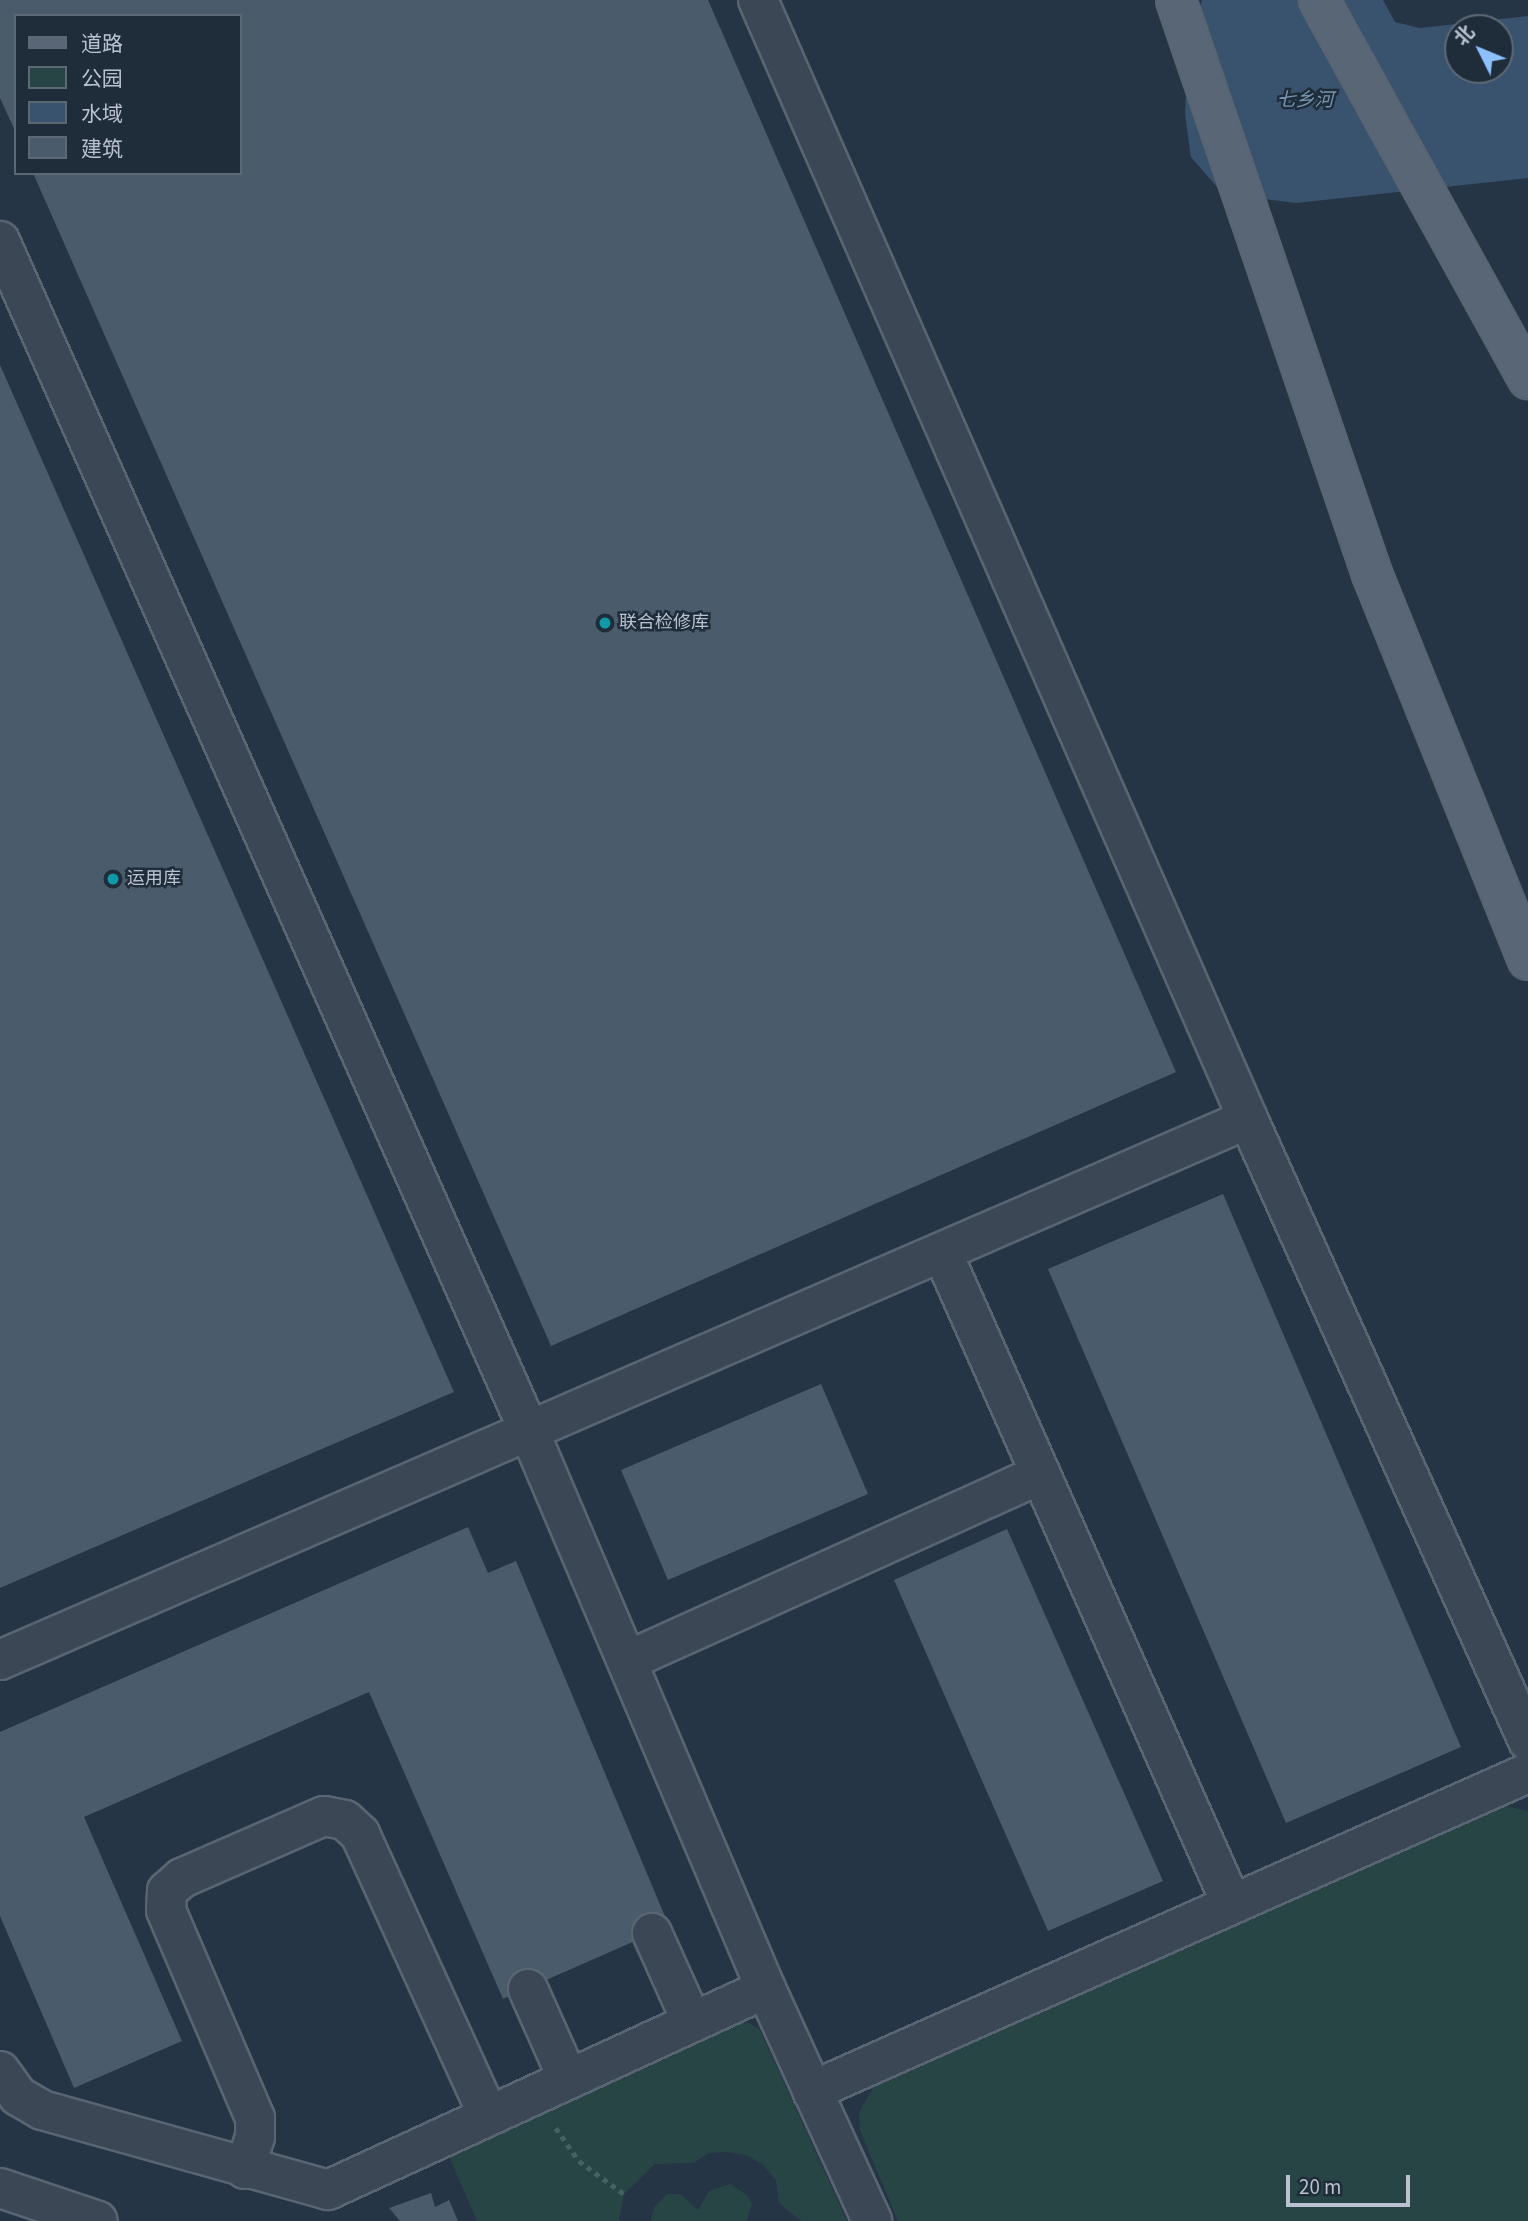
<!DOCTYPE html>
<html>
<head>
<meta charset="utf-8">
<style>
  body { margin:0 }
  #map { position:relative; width:1528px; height:2221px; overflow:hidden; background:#263545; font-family:"Source Sans 3","Noto Sans SC",sans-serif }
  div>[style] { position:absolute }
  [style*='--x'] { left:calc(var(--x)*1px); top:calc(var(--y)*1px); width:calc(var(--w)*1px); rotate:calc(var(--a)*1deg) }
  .green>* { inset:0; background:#284546 }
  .water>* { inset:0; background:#39526d }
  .building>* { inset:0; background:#4a5b6c }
  .path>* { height:4.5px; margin-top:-2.25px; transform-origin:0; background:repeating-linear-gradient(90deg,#476162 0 5px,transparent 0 10px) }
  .roads { filter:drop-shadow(2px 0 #596572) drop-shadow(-2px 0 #596572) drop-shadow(0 2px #596572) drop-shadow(0 -2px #596572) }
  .minor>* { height:38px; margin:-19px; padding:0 19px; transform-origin:19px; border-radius:19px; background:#3b4755 }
  .major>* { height:38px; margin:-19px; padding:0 19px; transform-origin:19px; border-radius:19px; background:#596675 }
  .dots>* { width:19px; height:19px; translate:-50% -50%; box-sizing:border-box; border:4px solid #1f2c3a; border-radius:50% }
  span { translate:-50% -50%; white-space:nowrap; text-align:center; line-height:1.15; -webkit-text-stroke:5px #1f2c3a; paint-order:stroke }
  .poi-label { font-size:18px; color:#b9c2ce }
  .left { translate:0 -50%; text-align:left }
  .water-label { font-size:19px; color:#7794b2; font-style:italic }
  .legend { position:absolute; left:14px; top:14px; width:228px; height:161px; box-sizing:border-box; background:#1f2c3a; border:2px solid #5d6875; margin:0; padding:9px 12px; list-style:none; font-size:21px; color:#b9c2ce }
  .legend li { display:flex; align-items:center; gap:14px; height:35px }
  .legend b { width:35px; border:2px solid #5d6875 }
  .north { position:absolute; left:1444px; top:14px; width:70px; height:70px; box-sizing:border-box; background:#1f2c3a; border:2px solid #5d6875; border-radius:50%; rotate:313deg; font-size:19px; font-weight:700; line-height:28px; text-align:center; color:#b9c2ce }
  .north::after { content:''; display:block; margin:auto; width:24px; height:32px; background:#8ec0fd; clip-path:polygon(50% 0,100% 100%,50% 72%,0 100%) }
  .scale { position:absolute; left:1286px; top:2175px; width:124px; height:32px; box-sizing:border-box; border:4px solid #b9c2ce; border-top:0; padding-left:9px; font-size:21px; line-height:24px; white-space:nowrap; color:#b9c2ce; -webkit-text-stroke:5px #1f2c3a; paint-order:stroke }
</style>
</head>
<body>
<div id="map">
  <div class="green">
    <div style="clip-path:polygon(1501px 1805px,1528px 1811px,1528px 2221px,898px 2221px,860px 2130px,859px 2112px,876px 2083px)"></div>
    <div style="clip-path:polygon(733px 2023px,749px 2023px,760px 2030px,847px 2221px,801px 2221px,779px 2203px,776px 2180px,762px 2164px,746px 2155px,725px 2152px,708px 2153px,694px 2163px,655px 2164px,624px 2194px,619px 2221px,477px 2221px,449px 2156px)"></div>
    <div style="clip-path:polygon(730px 2184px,748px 2196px,752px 2205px,746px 2221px,651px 2221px,654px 2207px,667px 2194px,680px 2194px,698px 2210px,709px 2191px)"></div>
  </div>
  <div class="water">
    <div style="clip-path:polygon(evenodd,1202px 0,1383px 0,1395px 22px,1420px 28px,1528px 16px,1528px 178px,1296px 203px,1223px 194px,1191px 157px,1185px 114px,1188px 51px,1202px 0,1458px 28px,1500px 28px,1500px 70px,1458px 70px,1458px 28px)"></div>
  </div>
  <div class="building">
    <div style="clip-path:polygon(0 0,708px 0,1176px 1072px,551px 1346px,33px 173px,240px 173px,240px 16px,16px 16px,16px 133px,0 98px)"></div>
    <div style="clip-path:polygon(0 365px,454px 1392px,0 1588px)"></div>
    <div style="clip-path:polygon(1223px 1194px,1461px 1747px,1286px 1823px,1048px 1269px)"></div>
    <div style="clip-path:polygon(821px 1384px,868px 1494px,668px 1580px,621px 1470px)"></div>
    <div style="clip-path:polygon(468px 1527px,488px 1573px,516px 1561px,669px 1926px,503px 1999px,369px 1692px,84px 1817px,182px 2041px,74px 2088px,0 1916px,0 1732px)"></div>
    <div style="clip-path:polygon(1007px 1529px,1163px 1881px,1048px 1931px,894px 1580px)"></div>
    <div style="clip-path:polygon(431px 2193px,435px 2207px,449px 2200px,458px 2221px,400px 2221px,389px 2208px)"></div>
  </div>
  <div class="path">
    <div style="--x:556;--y:2128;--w:40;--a:55.1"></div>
    <div style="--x:579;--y:2161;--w:56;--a:36.3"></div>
  </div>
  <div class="roads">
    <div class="minor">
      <div style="--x:758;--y:0;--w:1222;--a:66.35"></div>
      <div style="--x:1248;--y:1119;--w:682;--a:65.76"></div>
      <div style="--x:0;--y:241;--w:1302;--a:66.03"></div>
      <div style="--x:529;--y:1431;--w:606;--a:66.99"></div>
      <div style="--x:766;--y:1989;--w:255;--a:65.4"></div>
      <div style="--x:942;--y:1252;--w:714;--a:66.05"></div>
      <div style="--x:0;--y:1660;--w:1360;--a:-23.44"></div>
      <div style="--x:627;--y:1661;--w:454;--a:-24.3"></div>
      <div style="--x:652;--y:1933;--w:98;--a:65.8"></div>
      <div style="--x:528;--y:1989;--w:98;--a:66"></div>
      <div style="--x:0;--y:2071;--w:31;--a:54"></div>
      <div style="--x:18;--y:2096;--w:28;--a:30"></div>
      <div style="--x:42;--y:2110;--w:297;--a:15.6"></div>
      <div style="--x:328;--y:2190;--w:482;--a:-24.7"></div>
      <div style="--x:812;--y:2091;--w:783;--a:-23.95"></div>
      <div style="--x:245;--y:2169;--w:34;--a:-73"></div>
      <div style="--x:255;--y:2137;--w:19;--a:-90"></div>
      <div style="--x:255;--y:2118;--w:226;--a:-113.2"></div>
      <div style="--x:166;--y:1910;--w:19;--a:-87"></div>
      <div style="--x:167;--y:1891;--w:20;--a:-41"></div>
      <div style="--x:182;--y:1878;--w:155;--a:-23.6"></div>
      <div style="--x:324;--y:1816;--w:21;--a:11"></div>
      <div style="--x:345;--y:1820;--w:21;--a:43"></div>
      <div style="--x:360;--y:1834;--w:309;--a:65.5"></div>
      <div style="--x:0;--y:2188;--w:103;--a:18.6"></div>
    </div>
    <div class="major">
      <div style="--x:1176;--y:0;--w:607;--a:71.15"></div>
      <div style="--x:1372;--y:574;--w:416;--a:68"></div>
      <div style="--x:1319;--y:0;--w:433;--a:61.1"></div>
    </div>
  </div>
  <div class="dots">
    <div style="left:605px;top:623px;background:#0f9aa8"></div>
    <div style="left:113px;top:879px;background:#0f9aa8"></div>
  </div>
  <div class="poi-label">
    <span class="left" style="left:619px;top:623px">联合检修库</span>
    <span class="left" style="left:127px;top:879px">运用库</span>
  </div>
  <div class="water-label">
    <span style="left:1305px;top:101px">七乡河</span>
  </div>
  <ul class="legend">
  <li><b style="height:9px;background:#596675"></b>道路</li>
  <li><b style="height:19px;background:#284546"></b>公园</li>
  <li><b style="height:19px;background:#39526d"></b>水域</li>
  <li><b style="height:19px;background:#4a5b6c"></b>建筑</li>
  </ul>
  <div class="north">北</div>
  <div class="scale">20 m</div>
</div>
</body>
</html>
